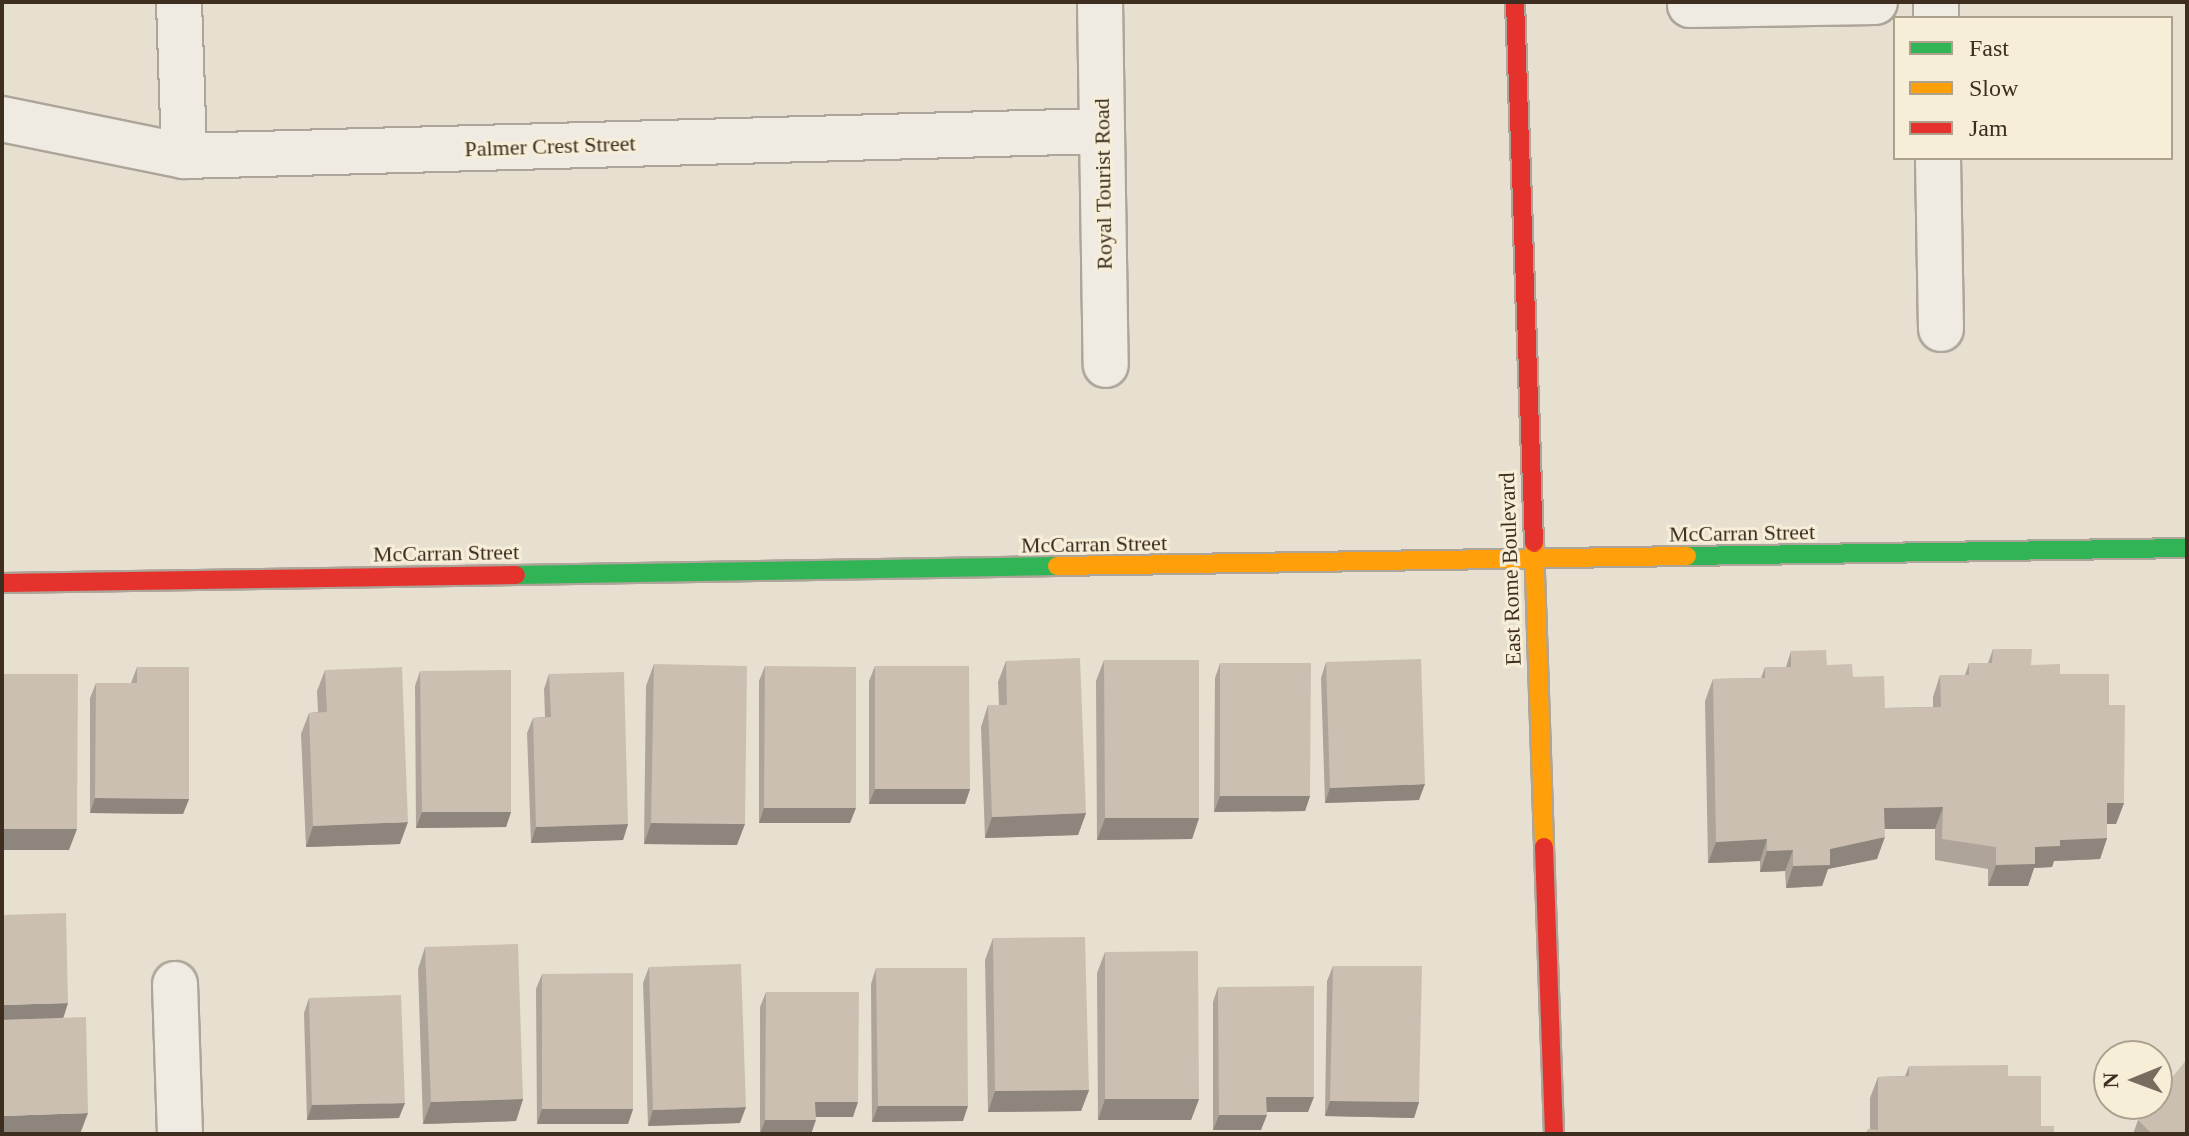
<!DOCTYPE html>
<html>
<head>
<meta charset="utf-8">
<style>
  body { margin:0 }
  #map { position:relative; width:2189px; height:1136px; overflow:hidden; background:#e7e0d1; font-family:Georgia,serif }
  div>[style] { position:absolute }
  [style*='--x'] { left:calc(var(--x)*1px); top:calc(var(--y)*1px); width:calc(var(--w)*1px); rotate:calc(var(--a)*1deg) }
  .roads { filter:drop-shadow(2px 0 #ada599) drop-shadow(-2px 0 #ada599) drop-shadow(0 2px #ada599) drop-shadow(0 -2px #ada599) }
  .street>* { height:44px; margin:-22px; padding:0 22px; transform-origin:22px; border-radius:22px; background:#efebe3 }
  .fast>* { height:18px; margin:-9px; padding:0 9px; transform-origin:9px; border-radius:9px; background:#30b455 }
  .slow>* { height:18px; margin:-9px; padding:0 9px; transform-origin:9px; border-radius:9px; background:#ff9f0a }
  .jam>* { height:18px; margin:-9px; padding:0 9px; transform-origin:9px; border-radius:9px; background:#e5322d }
  .wall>* { inset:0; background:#afa499 }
  .shaded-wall>* { inset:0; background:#8e867d }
  .building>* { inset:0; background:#cbbfb2 }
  span { translate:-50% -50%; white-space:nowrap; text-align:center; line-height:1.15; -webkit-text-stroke:6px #f7eed8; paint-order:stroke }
  .street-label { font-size:22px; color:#3d2e20 }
  .frame { position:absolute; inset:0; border:4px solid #3d2e20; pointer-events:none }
  .legend { position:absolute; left:1893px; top:16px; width:280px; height:144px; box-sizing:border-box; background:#f7eed8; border:2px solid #ada18e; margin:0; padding:10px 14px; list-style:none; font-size:24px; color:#3d2e20 }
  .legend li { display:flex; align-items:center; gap:16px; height:40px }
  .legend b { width:40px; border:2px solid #ada18e }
  .north { position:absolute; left:2093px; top:1040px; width:80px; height:80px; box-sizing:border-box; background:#f7eed8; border:2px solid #ada18e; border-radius:50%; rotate:269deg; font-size:22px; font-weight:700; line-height:32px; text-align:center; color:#3d2e20 }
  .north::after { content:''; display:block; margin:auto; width:28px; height:36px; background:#786c5e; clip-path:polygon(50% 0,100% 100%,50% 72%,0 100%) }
</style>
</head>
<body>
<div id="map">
  <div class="roads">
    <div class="street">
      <div style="--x:179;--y:2;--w:154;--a:88.1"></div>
      <div style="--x:1100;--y:2;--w:363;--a:89.1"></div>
      <div style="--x:1936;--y:2;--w:16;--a:90"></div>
      <div style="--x:1690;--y:5;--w:185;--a:-0.9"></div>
      <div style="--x:2;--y:119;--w:186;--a:11.5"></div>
      <div style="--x:184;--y:156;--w:918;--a:-1.56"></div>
      <div style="--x:1938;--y:158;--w:171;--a:89"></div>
      <div style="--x:175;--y:984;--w:150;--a:88.1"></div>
    </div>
    <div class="fast">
      <div style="--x:1687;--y:556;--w:500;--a:-0.92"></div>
      <div style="--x:516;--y:575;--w:541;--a:-0.95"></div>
    </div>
    <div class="slow">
      <div style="--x:1534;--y:543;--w:304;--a:88.1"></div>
      <div style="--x:1057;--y:566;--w:630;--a:-0.91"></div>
    </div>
    <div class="jam">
      <div style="--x:1515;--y:2;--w:541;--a:87.99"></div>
      <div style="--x:2;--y:583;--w:514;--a:-0.89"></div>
      <div style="--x:1544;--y:847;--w:287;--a:88"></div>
    </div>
  </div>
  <div class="wall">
    <div style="clip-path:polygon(1993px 649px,2031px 665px,2060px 674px,2109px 705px,2124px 803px,2116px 824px,2107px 824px,2107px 838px,2100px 859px,2054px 861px,2052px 867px,2034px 868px,2028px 886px,1988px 886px,1988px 869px,1935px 860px,1935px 829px,1884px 829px,1877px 859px,1828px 869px,1822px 886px,1786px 888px,1785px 871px,1760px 872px,1760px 861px,1708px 863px,1705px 701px,1713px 679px,1761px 678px,1765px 667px,1786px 667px,1791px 651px,1853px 677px,1885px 708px,1933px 707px,1933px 697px,1940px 675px,1965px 675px,1969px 663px,1988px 663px)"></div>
    <div style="clip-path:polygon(1104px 660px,1199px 818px,1192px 839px,1097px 840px,1096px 681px)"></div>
    <div style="clip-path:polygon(1006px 661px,1086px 813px,1078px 835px,985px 838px,981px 727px,988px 705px,999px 705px,998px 682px)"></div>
    <div style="clip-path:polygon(1326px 662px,1419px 800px,1325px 803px,1321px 678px)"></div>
    <div style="clip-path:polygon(1220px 663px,1310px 796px,1305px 811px,1214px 812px,1215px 678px)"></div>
    <div style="clip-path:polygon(654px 664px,737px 845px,644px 844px,646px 686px)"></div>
    <div style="clip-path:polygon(765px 666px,850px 823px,759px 823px,759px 681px)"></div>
    <div style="clip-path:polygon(875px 666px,970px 789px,965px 804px,869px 804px,869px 681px)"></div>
    <div style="clip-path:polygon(137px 667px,189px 799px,183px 814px,90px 813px,90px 698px,96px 683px,131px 683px)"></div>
    <div style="clip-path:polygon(325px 670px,400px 844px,306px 847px,301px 734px,309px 713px,318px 712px,317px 691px)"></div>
    <div style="clip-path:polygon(420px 671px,511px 812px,506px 827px,416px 828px,415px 686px)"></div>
    <div style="clip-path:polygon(549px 674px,628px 824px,623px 840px,531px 843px,527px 733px,533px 718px,545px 717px,544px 689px)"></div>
    <div style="clip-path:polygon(993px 938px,1089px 1090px,1081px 1111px,988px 1112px,985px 960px)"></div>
    <div style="clip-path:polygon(425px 947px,523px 1099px,516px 1121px,423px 1124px,418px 969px)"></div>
    <div style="clip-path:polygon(1105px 952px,1199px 1099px,1191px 1120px,1098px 1120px,1097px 973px)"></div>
    <div style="clip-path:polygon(1333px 966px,1419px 1102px,1414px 1118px,1325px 1116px,1327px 981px)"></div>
    <div style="clip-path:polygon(649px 967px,740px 1123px,648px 1126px,643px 983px)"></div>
    <div style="clip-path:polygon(876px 968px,963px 1121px,872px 1122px,871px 984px)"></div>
    <div style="clip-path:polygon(542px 974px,633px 1109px,628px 1124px,537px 1124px,536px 989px)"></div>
    <div style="clip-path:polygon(1218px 987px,1308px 1112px,1266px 1112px,1261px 1130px,1213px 1130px,1213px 1002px)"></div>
    <div style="clip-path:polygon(766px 992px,853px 1117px,816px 1117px,811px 1134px,760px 1134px,760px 1007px)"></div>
    <div style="clip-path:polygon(309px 998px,399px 1118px,307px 1120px,304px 1013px)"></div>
    <div style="clip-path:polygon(1909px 1066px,2008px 1076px,2041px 1126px,2054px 1134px,1866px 1134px,1868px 1129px,1870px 1129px,1870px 1098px,1878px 1077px,1905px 1076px)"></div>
    <div style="clip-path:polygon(2138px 1120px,2187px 1134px,2133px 1134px)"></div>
  </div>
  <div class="shaded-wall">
    <div style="clip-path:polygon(1425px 784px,1419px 800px,1325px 803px,1330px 788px)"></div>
    <div style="clip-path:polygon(875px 789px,970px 789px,965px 804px,869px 804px)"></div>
    <div style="clip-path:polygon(1220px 796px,1310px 796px,1305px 811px,1214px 812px)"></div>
    <div style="clip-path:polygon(95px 798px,189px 799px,183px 814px,90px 813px)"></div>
    <div style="clip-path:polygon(2107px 803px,2124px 803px,2116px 824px,2099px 824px)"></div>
    <div style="clip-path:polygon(1943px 807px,1935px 829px,1876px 829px,1884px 808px)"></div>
    <div style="clip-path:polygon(764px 808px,856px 808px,850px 823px,759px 823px)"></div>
    <div style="clip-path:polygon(422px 812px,511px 812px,506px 827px,416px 828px)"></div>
    <div style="clip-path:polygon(1086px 813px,1078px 835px,985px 838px,992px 817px)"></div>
    <div style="clip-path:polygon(1105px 818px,1199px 818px,1192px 839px,1097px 840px)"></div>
    <div style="clip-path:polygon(408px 822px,400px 844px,306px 847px,313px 826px)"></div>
    <div style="clip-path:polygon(651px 823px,745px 824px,737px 845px,644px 844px)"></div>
    <div style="clip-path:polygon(628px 824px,623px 840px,531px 843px,536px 827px)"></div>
    <div style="clip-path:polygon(2px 829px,77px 829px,69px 850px,2px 850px)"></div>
    <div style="clip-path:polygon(1885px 837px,1877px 859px,1828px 869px,1822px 886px,1786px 888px,1793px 866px,1830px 849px)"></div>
    <div style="clip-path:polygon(2107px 838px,2100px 859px,2054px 861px,2052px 867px,2034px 868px,2028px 886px,1988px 886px,1996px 865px,2035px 847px,2060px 840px)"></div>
    <div style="clip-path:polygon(1767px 839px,1760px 861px,1708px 863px,1716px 842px)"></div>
    <div style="clip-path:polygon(1793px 850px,1785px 871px,1760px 872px,1767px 851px)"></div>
    <div style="clip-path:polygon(68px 1003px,63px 1019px,2px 1020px,2px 1005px)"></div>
    <div style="clip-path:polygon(1089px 1090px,1081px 1111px,988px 1112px,995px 1091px)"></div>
    <div style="clip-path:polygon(1266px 1097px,1314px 1097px,1308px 1112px,1261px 1112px)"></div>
    <div style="clip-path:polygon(523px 1099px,516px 1121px,423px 1124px,431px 1102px)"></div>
    <div style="clip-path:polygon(1105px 1099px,1199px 1099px,1191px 1120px,1098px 1120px)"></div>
    <div style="clip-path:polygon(1330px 1101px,1419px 1102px,1414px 1118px,1325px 1116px)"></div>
    <div style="clip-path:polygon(815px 1102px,858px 1102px,853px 1117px,810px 1117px)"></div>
    <div style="clip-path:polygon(405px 1103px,399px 1118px,307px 1120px,312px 1105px)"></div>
    <div style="clip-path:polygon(878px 1106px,968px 1106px,963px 1121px,872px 1122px)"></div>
    <div style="clip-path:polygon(746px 1107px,740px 1123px,648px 1126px,653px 1110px)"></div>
    <div style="clip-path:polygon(542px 1109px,633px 1109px,628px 1124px,537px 1124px)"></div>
    <div style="clip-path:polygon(88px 1113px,80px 1134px,2px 1134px,2px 1116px)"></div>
    <div style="clip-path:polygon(1219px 1115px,1267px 1115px,1261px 1130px,1213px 1130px)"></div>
    <div style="clip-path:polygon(765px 1120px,816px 1120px,811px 1134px,760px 1134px)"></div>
  </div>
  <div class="building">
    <div style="clip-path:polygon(1993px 649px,2032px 649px,2031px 665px,2060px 664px,2060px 674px,2109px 674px,2109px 705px,2125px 705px,2124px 803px,2107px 803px,2107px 838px,2060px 840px,2060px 846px,2035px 847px,2035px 864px,1996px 865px,1996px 847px,1942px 839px,1943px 807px,1884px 808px,1885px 837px,1830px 849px,1830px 865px,1793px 866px,1793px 850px,1767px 851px,1767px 839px,1716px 842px,1713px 679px,1765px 678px,1765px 667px,1791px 667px,1791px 651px,1826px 650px,1827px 665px,1852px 664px,1853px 677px,1884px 676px,1885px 708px,1941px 707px,1940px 675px,1969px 675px,1969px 663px,1992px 663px)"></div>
    <div style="clip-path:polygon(1080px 658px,1086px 813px,992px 817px,988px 705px,1007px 705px,1006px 661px)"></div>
    <div style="clip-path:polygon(1421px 659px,1425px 784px,1330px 788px,1326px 662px)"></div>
    <div style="clip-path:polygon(1104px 660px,1199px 660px,1199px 818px,1105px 818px)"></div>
    <div style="clip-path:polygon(1220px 663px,1311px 663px,1310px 796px,1220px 796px)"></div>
    <div style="clip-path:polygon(654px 664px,747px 666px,745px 824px,651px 823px)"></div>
    <div style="clip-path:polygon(765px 666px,856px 667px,856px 808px,764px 808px)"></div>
    <div style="clip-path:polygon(875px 666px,969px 666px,970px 789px,875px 789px)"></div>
    <div style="clip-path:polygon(137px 667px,189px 667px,189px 799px,95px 798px,96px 683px,137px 683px)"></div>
    <div style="clip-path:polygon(402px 667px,408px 822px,313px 826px,309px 713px,327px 712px,325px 670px)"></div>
    <div style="clip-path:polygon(511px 670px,511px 812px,422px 812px,420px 671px)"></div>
    <div style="clip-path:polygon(624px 672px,628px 824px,536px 827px,533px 718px,551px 717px,549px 674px)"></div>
    <div style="clip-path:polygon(2px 674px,78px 674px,77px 829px,2px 829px)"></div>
    <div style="clip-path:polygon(66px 913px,68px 1003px,2px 1005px,2px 915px)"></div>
    <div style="clip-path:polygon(1085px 937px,1089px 1090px,995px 1091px,993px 938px)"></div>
    <div style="clip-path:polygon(518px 944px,523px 1099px,431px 1102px,425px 947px)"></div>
    <div style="clip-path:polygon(1198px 951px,1199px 1099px,1105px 1099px,1105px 952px)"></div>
    <div style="clip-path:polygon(741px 964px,746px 1107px,653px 1110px,649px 967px)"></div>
    <div style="clip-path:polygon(1333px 966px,1422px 966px,1419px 1102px,1330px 1101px)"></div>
    <div style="clip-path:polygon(876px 968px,967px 968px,968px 1106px,878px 1106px)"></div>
    <div style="clip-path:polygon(633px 973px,633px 1109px,542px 1109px,542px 974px)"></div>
    <div style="clip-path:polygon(1314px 986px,1314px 1097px,1266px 1097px,1267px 1115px,1219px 1115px,1218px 987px)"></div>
    <div style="clip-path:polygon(766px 992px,859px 992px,858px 1102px,815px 1102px,816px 1120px,765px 1120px)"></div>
    <div style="clip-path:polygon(401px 995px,405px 1103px,312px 1105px,309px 998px)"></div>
    <div style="clip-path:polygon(86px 1017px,88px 1113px,2px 1116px,2px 1020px)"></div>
    <div style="clip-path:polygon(2187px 1059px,2187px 1134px,2152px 1134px,2138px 1120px,2151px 1104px,2157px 1104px,2157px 1096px)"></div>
    <div style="clip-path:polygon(2008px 1065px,2008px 1076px,2041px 1076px,2041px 1126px,2054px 1126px,2054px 1134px,1868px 1134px,1868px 1129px,1878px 1130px,1878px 1077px,1909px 1076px,1909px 1066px)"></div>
  </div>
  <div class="street-label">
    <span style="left:550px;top:146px;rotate:-2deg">Palmer Crest Street</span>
    <span style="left:1103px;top:184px;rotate:-91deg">Royal Tourist Road</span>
    <span style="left:1742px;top:533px;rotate:-1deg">McCarran Street</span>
    <span style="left:1094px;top:544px;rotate:-1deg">McCarran Street</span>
    <span style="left:446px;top:553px;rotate:-1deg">McCarran Street</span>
    <span style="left:1510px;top:569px;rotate:-92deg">East Rome Boulevard</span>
  </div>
  <div class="frame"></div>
  <ul class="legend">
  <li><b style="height:10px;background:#30b455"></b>Fast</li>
  <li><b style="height:10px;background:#ff9f0a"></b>Slow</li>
  <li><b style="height:10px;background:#e5322d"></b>Jam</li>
  </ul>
  <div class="north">N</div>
</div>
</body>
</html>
